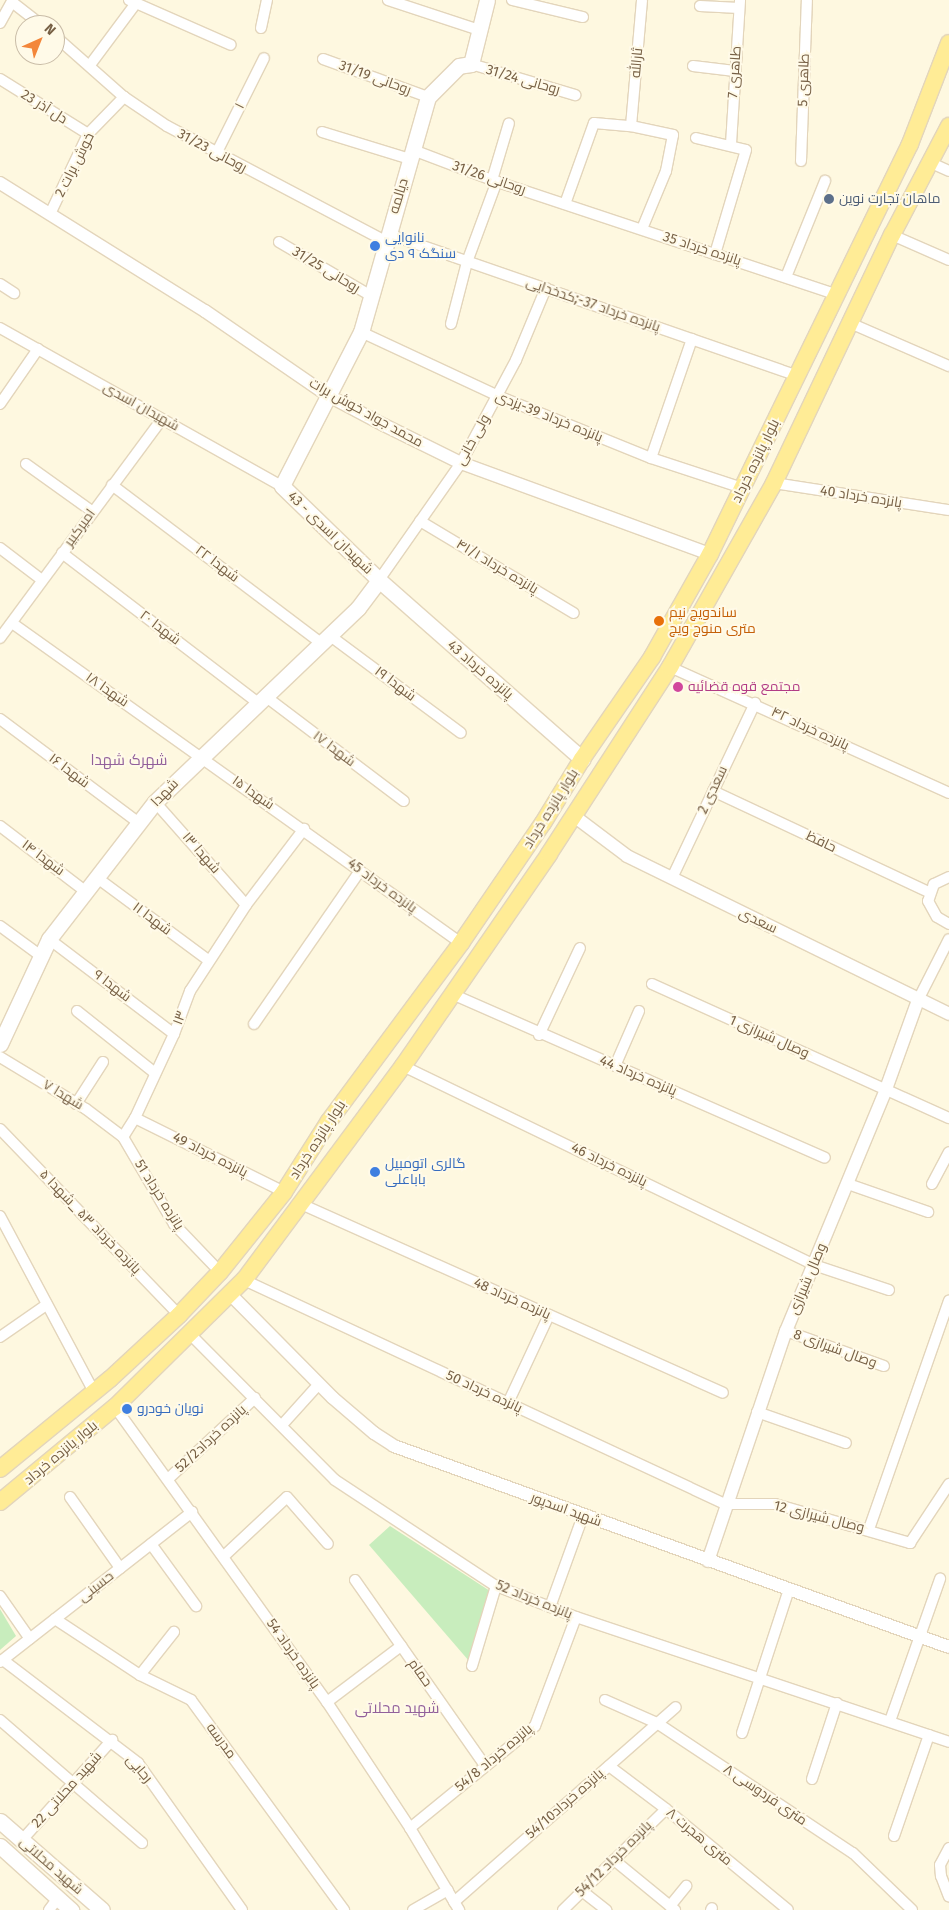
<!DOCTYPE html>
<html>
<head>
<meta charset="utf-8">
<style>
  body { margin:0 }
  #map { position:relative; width:949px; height:1910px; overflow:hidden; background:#fef8e0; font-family:"Fira Sans",Cairo,sans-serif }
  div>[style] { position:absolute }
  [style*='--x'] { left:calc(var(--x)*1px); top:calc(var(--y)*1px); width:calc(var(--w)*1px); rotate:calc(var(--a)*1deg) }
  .green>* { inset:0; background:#c8edbd }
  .roads { filter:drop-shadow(1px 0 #e3d5bb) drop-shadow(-1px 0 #e3d5bb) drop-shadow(0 1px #e3d5bb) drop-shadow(0 -1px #e3d5bb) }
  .minor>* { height:10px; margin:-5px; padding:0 5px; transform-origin:5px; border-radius:5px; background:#fff }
  .tertiary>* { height:12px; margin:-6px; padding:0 6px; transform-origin:6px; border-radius:6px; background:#fff }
  .secondary>* { height:15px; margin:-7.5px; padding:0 7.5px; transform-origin:7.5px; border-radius:7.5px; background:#fff }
  .primary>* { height:16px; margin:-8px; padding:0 8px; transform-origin:8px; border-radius:8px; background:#ffec96 }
  .dots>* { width:14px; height:14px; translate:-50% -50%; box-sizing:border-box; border:2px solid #fffae8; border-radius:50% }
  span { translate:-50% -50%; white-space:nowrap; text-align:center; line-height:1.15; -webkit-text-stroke:4px #fffae8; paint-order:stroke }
  .street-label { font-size:14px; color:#776045 }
  .service-label { font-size:14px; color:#4e5e75 }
  .left { translate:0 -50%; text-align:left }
  .shop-label { font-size:14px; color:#366cbe }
  .food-label { font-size:14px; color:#c56008 }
  .hotel-label { font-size:14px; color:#b23c85 }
  .neighbourhood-label { font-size:15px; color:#92609b }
  .north { position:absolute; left:15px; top:15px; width:50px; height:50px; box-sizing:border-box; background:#fffae8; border:1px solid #c9bca7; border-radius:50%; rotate:44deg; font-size:14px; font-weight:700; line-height:20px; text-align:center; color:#776045 }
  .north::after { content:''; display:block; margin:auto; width:18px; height:22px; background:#f3863a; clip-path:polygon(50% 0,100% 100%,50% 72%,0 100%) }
</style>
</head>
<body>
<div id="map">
  <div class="green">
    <div style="clip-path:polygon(390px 1526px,490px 1591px,469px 1661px,369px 1545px)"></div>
    <div style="clip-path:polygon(0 1609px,16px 1636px,0 1650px)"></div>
  </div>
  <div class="roads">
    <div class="minor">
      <div style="--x:129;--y:0;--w:111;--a:23.8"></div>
      <div style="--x:388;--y:0;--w:96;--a:18.2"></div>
      <div style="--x:512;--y:0;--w:73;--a:13.5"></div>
      <div style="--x:12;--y:2;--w:37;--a:38"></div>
      <div style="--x:700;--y:6;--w:39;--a:3"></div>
      <div style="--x:0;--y:23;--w:26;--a:-61"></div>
      <div style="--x:261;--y:28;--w:29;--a:-78"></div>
      <div style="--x:55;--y:36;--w:92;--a:41.5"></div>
      <div style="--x:124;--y:97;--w:52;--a:34"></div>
      <div style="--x:167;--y:126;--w:246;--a:27.8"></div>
      <div style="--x:323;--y:59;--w:112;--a:19.9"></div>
      <div style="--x:471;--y:64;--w:109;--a:16.6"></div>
      <div style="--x:90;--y:65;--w:77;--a:-53.4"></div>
      <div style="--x:693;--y:66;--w:42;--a:6.8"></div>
      <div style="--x:0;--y:79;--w:104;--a:32"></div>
      <div style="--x:631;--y:126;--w:126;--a:-85"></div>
      <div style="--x:322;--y:132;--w:92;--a:17.1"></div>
      <div style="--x:696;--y:138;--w:51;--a:13.5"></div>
      <div style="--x:746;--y:150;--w:109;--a:106.6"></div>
      <div style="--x:731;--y:144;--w:144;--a:-86.4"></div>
      <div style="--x:413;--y:150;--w:85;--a:20.8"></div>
      <div style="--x:492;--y:180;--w:365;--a:18.4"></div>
      <div style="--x:216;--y:154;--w:107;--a:-63.4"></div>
      <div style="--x:801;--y:161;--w:161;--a:-87.9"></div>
      <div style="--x:929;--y:162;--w:22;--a:24"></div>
      <div style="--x:492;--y:180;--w:59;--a:-73.4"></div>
      <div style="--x:565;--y:204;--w:86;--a:-70.3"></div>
      <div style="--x:594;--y:123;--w:37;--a:5"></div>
      <div style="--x:631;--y:126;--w:43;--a:12.1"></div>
      <div style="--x:673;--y:135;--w:37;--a:101"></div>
      <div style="--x:666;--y:171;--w:63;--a:112.5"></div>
      <div style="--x:50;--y:214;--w:89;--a:-64.6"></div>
      <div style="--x:88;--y:134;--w:52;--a:-45.8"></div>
      <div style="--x:388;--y:234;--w:434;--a:19.1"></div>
      <div style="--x:892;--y:235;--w:62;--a:23.7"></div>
      <div style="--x:279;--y:242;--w:109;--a:30.3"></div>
      <div style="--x:786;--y:277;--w:104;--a:-67.9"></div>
      <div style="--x:0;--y:284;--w:17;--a:33"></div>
      <div style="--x:850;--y:323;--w:108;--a:23.5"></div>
      <div style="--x:451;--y:324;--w:64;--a:-75.5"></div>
      <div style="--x:467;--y:262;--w:86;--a:-69.7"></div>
      <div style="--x:0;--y:328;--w:323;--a:29.3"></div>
      <div style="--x:361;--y:332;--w:151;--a:25"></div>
      <div style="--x:498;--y:396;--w:165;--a:22.1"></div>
      <div style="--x:651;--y:458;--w:97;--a:18.1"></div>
      <div style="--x:0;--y:404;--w:67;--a:-55.4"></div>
      <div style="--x:651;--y:458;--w:126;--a:-71"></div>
      <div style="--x:26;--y:464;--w:82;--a:35.6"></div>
      <div style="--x:774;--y:483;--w:177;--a:8.8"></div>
      <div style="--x:112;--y:485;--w:262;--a:37.1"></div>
      <div style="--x:420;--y:521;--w:179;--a:30.9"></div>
      <div style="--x:0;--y:548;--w:53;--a:37.3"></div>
      <div style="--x:62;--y:553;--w:247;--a:37.4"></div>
      <div style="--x:379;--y:580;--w:143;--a:-55"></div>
      <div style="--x:461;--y:463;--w:117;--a:-61.9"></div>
      <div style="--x:516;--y:360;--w:78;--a:-67.4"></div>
      <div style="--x:12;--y:623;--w:551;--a:35.48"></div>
      <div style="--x:329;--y:635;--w:164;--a:36.6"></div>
      <div style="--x:0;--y:638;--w:272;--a:-53.5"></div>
      <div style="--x:670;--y:667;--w:306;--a:24.3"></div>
      <div style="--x:265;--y:696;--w:174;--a:37.1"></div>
      <div style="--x:0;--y:719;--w:174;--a:36.8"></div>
      <div style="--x:713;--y:791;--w:238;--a:25.1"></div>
      <div style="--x:155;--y:802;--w:137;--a:48.5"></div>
      <div style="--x:0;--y:826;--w:107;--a:37.4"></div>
      <div style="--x:96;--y:877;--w:139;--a:36.5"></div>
      <div style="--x:949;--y:877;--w:17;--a:155"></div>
      <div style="--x:934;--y:884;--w:18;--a:109"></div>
      <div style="--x:928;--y:901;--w:18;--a:61"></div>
      <div style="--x:937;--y:917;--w:14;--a:30"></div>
      <div style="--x:672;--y:878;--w:194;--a:-64.6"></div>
      <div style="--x:0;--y:926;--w:51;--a:36.2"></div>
      <div style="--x:49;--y:939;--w:157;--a:37.2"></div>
      <div style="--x:652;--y:984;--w:326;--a:24.3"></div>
      <div style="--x:452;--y:994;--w:407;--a:23.7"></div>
      <div style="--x:918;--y:1000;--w:68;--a:-63.1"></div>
      <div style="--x:77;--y:1011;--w:100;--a:38.5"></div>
      <div style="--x:254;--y:1024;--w:186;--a:-55.3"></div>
      <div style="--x:539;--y:1035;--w:96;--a:-64.8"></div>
      <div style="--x:0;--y:1057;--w:100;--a:31.2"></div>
      <div style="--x:86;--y:1109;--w:46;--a:37.1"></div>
      <div style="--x:123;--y:1137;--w:101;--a:59.6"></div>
      <div style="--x:174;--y:1224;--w:66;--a:46.2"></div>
      <div style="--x:403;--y:1066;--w:457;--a:25.8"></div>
      <div style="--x:814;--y:1265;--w:79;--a:18.4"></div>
      <div style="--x:615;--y:1066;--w:60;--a:-66.4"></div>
      <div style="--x:76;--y:1104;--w:50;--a:-57.3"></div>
      <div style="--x:135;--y:1118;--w:166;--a:26.4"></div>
      <div style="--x:0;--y:1129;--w:258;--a:46.1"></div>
      <div style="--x:123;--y:1137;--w:22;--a:-58"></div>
      <div style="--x:135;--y:1118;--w:93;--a:-65.1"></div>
      <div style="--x:174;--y:1034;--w:46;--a:-69.6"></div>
      <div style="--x:190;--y:991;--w:103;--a:-56.9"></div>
      <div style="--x:246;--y:905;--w:96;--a:-52.7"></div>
      <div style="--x:848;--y:1184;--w:85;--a:19.3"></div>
      <div style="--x:932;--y:1184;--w:36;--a:-62"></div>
      <div style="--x:301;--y:1204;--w:462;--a:24.1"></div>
      <div style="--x:0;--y:1216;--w:200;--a:61.9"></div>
      <div style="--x:244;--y:1280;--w:531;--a:24.97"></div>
      <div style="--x:725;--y:1504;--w:50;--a:0"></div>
      <div style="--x:775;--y:1504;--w:141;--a:16.1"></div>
      <div style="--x:910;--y:1543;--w:71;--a:-56.5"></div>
      <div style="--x:786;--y:1331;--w:104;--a:19.7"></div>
      <div style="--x:191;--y:1335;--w:204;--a:45.2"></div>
      <div style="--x:335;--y:1480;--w:193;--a:33.4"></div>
      <div style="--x:496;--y:1586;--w:86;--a:21.2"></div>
      <div style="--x:576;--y:1617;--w:393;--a:18.5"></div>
      <div style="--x:0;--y:1337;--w:56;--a:-34.8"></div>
      <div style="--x:508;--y:1403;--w:97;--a:-65"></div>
      <div style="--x:115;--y:1407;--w:363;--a:54.3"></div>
      <div style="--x:327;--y:1702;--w:151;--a:56.6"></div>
      <div style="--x:410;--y:1828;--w:96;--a:59.1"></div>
      <div style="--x:757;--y:1412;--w:94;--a:19.2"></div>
      <div style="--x:282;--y:1425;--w:55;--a:-47.9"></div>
      <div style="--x:168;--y:1479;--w:119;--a:-43"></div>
      <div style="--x:70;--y:1497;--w:87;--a:54.8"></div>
      <div style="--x:869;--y:1529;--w:242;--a:-70.7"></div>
      <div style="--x:151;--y:1544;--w:77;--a:54"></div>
      <div style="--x:224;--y:1556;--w:86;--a:-43.1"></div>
      <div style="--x:287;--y:1497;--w:62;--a:48.9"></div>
      <div style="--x:355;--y:1580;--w:227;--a:55"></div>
      <div style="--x:0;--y:1596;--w:52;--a:55.1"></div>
      <div style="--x:550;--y:1607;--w:97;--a:-70.1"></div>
      <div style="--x:55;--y:1619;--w:102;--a:33.4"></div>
      <div style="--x:140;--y:1675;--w:57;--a:26.1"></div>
      <div style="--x:191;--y:1700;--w:260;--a:53.9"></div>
      <div style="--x:3;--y:1660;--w:170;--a:37.3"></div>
      <div style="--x:138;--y:1763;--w:180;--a:54.7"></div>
      <div style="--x:0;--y:1662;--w:244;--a:-38"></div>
      <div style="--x:472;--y:1666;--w:84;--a:-73.3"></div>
      <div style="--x:140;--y:1675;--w:55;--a:-51.7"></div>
      <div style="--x:605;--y:1700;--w:57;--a:23.9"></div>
      <div style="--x:657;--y:1723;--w:235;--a:33.6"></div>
      <div style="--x:853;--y:1853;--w:82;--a:44"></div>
      <div style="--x:327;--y:1702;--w:93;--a:-37.1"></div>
      <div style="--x:0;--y:1720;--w:188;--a:40.9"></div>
      <div style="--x:890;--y:1721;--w:151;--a:-70.6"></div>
      <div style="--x:742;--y:1733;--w:151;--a:-71.9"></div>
      <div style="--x:609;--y:1766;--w:71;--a:37"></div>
      <div style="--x:666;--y:1809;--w:158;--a:39.6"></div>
      <div style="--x:812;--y:1779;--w:80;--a:-71.8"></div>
      <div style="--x:410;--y:1828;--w:161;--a:-39.2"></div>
      <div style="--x:535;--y:1726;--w:116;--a:-69.4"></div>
      <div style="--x:894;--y:1836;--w:107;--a:-70.9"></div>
      <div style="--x:22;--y:1840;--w:135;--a:-48"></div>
      <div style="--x:949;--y:1848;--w:19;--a:118"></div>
      <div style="--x:940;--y:1865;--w:11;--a:85"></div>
      <div style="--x:941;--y:1876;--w:22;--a:69"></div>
      <div style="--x:614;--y:1860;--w:79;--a:39.3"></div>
      <div style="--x:582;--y:1891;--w:31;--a:38"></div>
      <div style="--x:454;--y:1902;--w:295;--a:-41.3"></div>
      <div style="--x:670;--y:1906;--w:26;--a:-51"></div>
      <div style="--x:49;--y:1910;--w:15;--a:-53"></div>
      <div style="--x:413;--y:1910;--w:40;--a:-29.7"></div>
      <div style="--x:563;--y:1910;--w:144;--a:-44.4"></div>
      <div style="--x:711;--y:1910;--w:2;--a:-63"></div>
    </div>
    <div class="tertiary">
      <div style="--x:0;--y:183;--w:242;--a:32"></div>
      <div style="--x:205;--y:311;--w:148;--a:34.5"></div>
      <div style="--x:327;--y:395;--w:64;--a:27.8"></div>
      <div style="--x:384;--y:425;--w:86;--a:26.3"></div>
      <div style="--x:461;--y:463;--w:265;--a:20.1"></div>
      <div style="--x:574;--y:816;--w:66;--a:37"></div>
      <div style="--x:627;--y:856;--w:359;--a:26.1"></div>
      <div style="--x:230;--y:1294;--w:146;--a:45.3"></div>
      <div style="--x:333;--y:1398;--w:54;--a:40.5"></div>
      <div style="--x:374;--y:1433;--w:24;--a:33"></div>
      <div style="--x:394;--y:1446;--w:590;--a:19.91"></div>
      <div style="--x:708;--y:1561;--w:243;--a:-71.3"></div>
      <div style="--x:786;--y:1331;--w:262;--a:-67.5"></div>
      <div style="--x:886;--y:1089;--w:95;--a:-70.2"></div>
    </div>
    <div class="secondary">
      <div style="--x:487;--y:0;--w:66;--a:104"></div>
      <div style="--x:471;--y:64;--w:12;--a:171"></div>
      <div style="--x:459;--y:66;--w:44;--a:135"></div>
      <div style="--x:428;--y:97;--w:244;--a:105.9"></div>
      <div style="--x:361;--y:332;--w:173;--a:117.2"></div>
      <div style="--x:282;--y:486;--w:135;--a:44.1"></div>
      <div style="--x:379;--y:580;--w:271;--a:41.4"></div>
      <div style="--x:0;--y:1044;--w:116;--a:-65"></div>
      <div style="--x:49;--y:939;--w:173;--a:-52.3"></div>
      <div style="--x:155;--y:802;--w:281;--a:-43.7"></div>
      <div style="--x:358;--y:608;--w:35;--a:-53"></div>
      <div style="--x:0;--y:1821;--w:135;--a:41.1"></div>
      <div style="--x:0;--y:1846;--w:96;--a:42"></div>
    </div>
    <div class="primary">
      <div style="--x:0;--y:1469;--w:142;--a:-39.3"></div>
      <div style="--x:110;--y:1379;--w:94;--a:-42.8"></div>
      <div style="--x:179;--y:1315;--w:59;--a:-46.4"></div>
      <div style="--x:220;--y:1272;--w:102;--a:-51.3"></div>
      <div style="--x:284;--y:1192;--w:84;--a:-57.6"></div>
      <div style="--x:329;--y:1121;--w:222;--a:-53.4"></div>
      <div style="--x:461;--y:943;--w:145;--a:-55.7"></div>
      <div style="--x:543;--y:823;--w:75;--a:-58.6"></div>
      <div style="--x:582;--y:759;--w:124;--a:-55.5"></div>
      <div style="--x:652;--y:657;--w:118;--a:-60.6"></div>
      <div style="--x:710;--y:554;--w:456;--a:-64"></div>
      <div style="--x:910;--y:144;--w:108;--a:-68.9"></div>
      <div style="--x:0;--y:1502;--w:149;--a:-39.6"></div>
      <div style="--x:115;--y:1407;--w:181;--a:-44.6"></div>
      <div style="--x:244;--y:1280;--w:267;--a:-53.4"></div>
      <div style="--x:403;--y:1066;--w:257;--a:-55.4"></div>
      <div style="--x:549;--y:854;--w:223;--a:-57.1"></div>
      <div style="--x:670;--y:667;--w:211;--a:-60.5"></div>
      <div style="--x:774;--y:483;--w:275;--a:-64.6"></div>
      <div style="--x:892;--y:235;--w:123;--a:-62.4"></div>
    </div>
  </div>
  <div class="dots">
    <div style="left:829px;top:199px;background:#5c6f8a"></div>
    <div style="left:375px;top:246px;background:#3f7fe0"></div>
    <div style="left:659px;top:621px;background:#e8710a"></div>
    <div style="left:678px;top:687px;background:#d1479c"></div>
    <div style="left:375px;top:1172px;background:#3f7fe0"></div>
    <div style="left:127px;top:1409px;background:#3f7fe0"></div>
  </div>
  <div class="street-label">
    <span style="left:637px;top:63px;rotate:-85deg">ثارالله</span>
    <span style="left:735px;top:72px;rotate:-86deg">طاهری 7</span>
    <span style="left:375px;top:78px;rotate:20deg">روحانی 31/19</span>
    <span style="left:523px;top:80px;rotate:16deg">روحانی 31/24</span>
    <span style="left:804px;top:80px;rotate:-88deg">طاهری 5</span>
    <span style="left:240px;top:106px;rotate:-63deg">۱</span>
    <span style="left:44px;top:107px;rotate:32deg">دل آذر 23</span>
    <span style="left:212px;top:151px;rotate:28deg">روحانی 31/23</span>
    <span style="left:75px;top:165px;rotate:-63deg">خوش برات 2</span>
    <span style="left:489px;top:178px;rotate:19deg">روحانی 31/26</span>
    <span style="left:399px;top:196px;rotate:-73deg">دیالمه</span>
    <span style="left:702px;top:249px;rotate:18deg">پانزده خرداد 35</span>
    <span style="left:326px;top:270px;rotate:31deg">روحانی 31/25</span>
    <span style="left:593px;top:305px;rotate:19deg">پانزده خرداد 37-;کدخدایی</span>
    <span style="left:141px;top:407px;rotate:29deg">شهیدان اسدی</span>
    <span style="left:366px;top:413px;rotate:29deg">محمد جواد خوش برات</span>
    <span style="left:549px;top:417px;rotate:22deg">پانزده خرداد 39-یزدی</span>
    <span style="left:473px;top:440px;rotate:-61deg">ولی خانی</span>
    <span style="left:756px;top:461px;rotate:-64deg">بلوار پانزده خرداد</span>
    <span style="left:861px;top:497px;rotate:9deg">پانزده خرداد 40</span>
    <span style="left:80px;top:528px;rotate:-54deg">امیرکبیر</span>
    <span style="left:330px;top:533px;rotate:44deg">شهیدان اسدی - 43</span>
    <span style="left:217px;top:564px;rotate:37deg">شهدا ۲۲</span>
    <span style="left:497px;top:567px;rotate:31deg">پانزده خرداد ۴۱/۱</span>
    <span style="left:160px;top:628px;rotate:37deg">شهدا ۲۰</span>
    <span style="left:480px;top:670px;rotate:41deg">پانزده خرداد 43</span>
    <span style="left:395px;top:684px;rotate:37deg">شهدا ۱۹</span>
    <span style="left:107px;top:690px;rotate:35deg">شهدا ۱۸</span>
    <span style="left:810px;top:729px;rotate:25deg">پانزده خرداد ۴۲</span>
    <span style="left:334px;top:749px;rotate:37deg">شهدا ۱۷</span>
    <span style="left:69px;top:771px;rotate:37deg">شهدا ۱۶</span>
    <span style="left:713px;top:790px;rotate:-65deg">سعدی 2</span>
    <span style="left:165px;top:793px;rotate:-46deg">شهدا</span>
    <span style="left:253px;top:793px;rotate:35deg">شهدا ۱۵</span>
    <span style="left:551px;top:809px;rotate:-58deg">بلوار پانزده خرداد</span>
    <span style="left:821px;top:842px;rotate:25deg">حافظ</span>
    <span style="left:201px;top:853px;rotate:49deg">شهدا ۱۳</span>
    <span style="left:43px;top:858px;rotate:37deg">شهدا ۱۴</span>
    <span style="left:382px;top:886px;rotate:36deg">پانزده خرداد 45</span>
    <span style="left:152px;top:919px;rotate:37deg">شهدا ۱۱</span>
    <span style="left:758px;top:921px;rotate:26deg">سعدی</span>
    <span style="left:112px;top:986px;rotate:37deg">شهدا ۹</span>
    <span style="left:180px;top:1018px;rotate:-70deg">۱۳</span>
    <span style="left:769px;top:1037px;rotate:24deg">وصال شیرازی 1</span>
    <span style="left:638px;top:1076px;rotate:23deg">پانزده خرداد 44</span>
    <span style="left:63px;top:1095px;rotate:31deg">شهدا ۷</span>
    <span style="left:318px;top:1140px;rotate:-57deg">بلوار پانزده خرداد</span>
    <span style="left:210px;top:1155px;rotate:27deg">پانزده خرداد 49</span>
    <span style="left:609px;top:1165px;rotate:26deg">پانزده خرداد 46</span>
    <span style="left:159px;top:1195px;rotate:58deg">پانزده خرداد 51</span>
    <span style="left:90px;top:1222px;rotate:46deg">پانزده خرداد ۵۳ _شهدا ۵</span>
    <span style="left:808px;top:1279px;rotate:-67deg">وصال شیرازی</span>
    <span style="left:512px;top:1299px;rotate:24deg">پانزده خرداد 48</span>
    <span style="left:835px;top:1349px;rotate:20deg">وصال شیرازی 8</span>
    <span style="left:484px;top:1392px;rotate:25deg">پانزده خرداد 50</span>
    <span style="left:211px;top:1439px;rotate:-43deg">پانزده خرداد52/2</span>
    <span style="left:61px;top:1453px;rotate:-40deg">بلوار پانزده خرداد</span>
    <span style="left:566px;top:1510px;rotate:20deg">شهید اسدپور</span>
    <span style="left:819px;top:1517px;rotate:14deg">وصال شیرازی 12</span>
    <span style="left:96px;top:1587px;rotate:-38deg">حسینی</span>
    <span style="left:534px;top:1600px;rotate:22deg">پانزده خرداد 52</span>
    <span style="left:293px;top:1654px;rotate:55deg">پانزده خرداد 54</span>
    <span style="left:420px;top:1673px;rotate:55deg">حمام</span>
    <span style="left:221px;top:1741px;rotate:54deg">مدرسه</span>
    <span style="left:494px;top:1758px;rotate:-40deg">پانزده خرداد 54/8</span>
    <span style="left:139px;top:1769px;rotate:49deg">رجایی</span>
    <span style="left:67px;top:1790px;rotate:-48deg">شهید محلاتی 22</span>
    <span style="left:765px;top:1795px;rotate:34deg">۸ متری فردوسی</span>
    <span style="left:565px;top:1804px;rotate:-41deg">پانزده خرداد54/10</span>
    <span style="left:699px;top:1837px;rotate:40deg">۸ متری هجرت</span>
    <span style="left:614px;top:1859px;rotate:-45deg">پانزده خرداد 54/12</span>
    <span style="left:51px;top:1866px;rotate:41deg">شهید محلاتی</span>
  </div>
  <div class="service-label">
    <span class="left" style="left:839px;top:199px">ماهان تجارت نوین</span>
  </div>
  <div class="shop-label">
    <span class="left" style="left:385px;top:246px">نانوایی<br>سنگک ۹ دی</span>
    <span class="left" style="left:385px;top:1172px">گالری اتومبیل<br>باباعلی</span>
    <span class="left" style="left:137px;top:1409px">نویان خودرو</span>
  </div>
  <div class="food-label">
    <span class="left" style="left:669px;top:621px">ساندویچ نیم<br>متری منوچ ویچ</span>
  </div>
  <div class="hotel-label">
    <span class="left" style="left:688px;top:687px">مجتمع قوه قضائیه</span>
  </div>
  <div class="neighbourhood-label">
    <span style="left:129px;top:761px">شهرک شهدا</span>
    <span style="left:397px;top:1709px">شهید محلاتی</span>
  </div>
  <div class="north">N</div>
</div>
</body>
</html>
